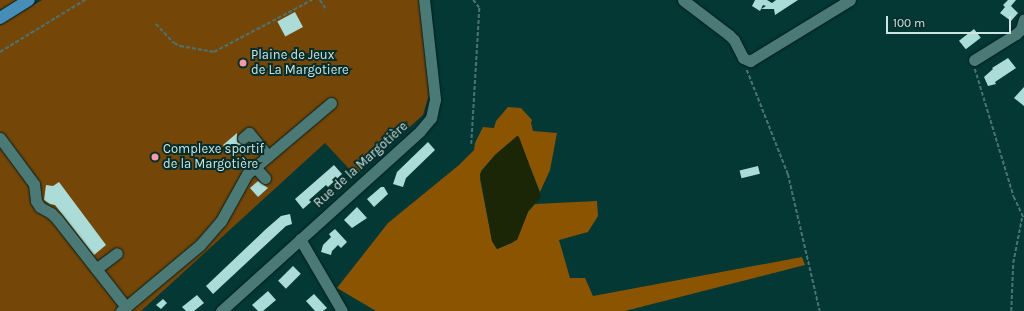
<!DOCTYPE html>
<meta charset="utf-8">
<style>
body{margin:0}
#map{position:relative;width:1024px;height:311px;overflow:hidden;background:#043835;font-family:Karla,sans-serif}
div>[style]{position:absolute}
.green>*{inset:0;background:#744708}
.forest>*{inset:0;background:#8a5401}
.water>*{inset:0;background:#1a2606}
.building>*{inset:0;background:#abdcd7;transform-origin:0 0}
.path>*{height:1.5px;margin-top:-0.75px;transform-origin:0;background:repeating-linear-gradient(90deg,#4a7471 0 4px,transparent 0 6px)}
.roads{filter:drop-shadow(0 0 1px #041d1b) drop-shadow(0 0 1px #041d1b)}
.minor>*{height:11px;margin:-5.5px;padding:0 5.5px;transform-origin:5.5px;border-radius:5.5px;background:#4b7975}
.major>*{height:12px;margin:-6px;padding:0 6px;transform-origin:6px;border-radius:6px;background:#468db8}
.dots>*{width:11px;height:11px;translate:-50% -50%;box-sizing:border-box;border:2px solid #072d2a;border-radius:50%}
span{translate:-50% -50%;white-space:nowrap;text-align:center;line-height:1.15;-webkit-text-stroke:4px #072d2a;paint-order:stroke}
.poi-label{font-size:13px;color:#cde5e2}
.left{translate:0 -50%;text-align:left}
.street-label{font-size:13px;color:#cde5e2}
.scale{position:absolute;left:886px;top:16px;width:125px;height:18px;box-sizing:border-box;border:2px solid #cde5e2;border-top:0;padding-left:5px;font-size:12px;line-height:14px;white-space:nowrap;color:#cde5e2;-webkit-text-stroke:3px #072d2a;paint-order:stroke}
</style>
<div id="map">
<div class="green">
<div style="clip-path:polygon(0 0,19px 0,0 10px)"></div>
<div style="clip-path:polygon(42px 0,419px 0,429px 95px,423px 115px,358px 173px,356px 171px,353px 173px,325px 143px,141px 311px,0 311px,0 25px)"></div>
</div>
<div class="forest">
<div style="clip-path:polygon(508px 107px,521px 108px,532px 120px,531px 123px,533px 131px,557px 133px,550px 170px,540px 192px,518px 136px,495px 155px,481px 171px,480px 179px,492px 241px,497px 249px,512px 243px,518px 237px,528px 212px,535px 204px,597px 201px,598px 216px,588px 232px,559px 240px,570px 278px,585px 278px,593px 296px,802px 257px,805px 265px,625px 311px,376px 311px,337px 288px,388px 223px,459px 165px,474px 150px,475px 143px,483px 127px,494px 128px,496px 121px)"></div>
</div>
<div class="water">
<div style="clip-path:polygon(517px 136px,519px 137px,541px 197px,529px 209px,517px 240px,497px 249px,492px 241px,480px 174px,495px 155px)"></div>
</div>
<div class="building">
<div style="clip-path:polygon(755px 0,767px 0,772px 3px,776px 0,798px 0,775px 15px,774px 9px,761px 9px,766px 6px,763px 5px,760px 11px,752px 6px)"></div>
<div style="clip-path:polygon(1008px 0,1016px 0,1011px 6px,1018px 13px,1011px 21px,1000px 13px,1005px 7px,1003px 5px)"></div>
<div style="left:295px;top:12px;width:17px;height:20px;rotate:62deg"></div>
<div style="left:974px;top:29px;width:11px;height:19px;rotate:52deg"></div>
<div style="clip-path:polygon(1008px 58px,1016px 68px,995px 82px,996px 84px,988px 86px,984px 77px,993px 69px,992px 68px)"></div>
<div style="clip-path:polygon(1024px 87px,1024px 106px,1014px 98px)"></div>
<div style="clip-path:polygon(237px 133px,237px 142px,246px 146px,233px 157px,223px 145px)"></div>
<div style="clip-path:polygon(428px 142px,435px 150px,406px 178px,403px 187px,393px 184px,397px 172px)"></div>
<div style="clip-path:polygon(334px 165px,342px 174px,328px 187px,326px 185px,309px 200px,311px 202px,303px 209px,295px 199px)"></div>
<div style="left:758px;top:166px;width:8px;height:19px;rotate:76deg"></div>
<div style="clip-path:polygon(258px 181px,268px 188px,258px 197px,250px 188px)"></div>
<div style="clip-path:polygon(59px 182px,106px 245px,94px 255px,55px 205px,50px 204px,44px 200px,46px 185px,53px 186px)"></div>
<div style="clip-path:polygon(381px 187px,384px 187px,388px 194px,374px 207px,367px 199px)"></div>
<div style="clip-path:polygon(357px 207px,367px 218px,352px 228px,344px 220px)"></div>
<div style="clip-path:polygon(290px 214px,292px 224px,286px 226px,213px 294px,206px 286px,266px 229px,281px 216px)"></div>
<div style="clip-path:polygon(335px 229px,347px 242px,341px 248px,338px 245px,332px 251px,331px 255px,321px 252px,323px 245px,331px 237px,329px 234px)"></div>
<div style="left:293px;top:266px;width:11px;height:21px;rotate:45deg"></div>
<div style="clip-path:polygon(268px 291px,276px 300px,263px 311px,258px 311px,252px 305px)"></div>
<div style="clip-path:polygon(314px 294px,327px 308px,323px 311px,315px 311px,306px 301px)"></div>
<div style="clip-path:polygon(197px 295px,204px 303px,194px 311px,186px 311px,182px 307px)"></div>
<div style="clip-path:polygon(163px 299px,167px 303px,161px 309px,156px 305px)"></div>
</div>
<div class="path">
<div style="left:320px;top:0;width:11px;rotate:56deg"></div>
<div style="left:156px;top:24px;width:26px;rotate:47deg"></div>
<div style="left:174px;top:43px;width:7px;rotate:27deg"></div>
<div style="left:180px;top:46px;width:35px;rotate:10deg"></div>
<div style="left:214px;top:52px;width:111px;rotate:-28deg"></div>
<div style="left:0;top:52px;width:100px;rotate:-31.5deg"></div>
<div style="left:975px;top:69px;width:134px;rotate:73.1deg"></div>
<div style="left:1014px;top:197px;width:23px;rotate:65deg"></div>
<div style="left:747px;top:70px;width:112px;rotate:68.5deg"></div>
<div style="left:788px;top:174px;width:141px;rotate:76.9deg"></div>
<div style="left:471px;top:144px;width:136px;rotate:-86.6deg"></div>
<div style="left:479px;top:8px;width:10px;rotate:-127deg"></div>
<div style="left:1011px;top:311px;width:48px;rotate:-87.6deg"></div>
<div style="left:1013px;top:263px;width:47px;rotate:-78.9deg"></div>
</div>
<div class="roads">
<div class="minor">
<div style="left:683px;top:0;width:58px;rotate:37.3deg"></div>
<div style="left:729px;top:35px;width:7px;rotate:45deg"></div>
<div style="left:734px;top:40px;width:20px;rotate:63deg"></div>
<div style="left:743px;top:58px;width:8px;rotate:23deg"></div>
<div style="left:750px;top:61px;width:117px;rotate:-31.4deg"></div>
<div style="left:974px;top:60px;width:49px;rotate:-31.8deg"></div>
<div style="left:1016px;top:34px;width:7px;rotate:-45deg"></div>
<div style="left:1021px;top:29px;width:10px;rotate:-73deg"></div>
<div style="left:0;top:138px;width:52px;rotate:53.6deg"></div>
<div style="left:31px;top:180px;width:5px;rotate:53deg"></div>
<div style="left:34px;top:184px;width:17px;rotate:83deg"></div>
<div style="left:36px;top:201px;width:7px;rotate:56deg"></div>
<div style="left:40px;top:207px;width:13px;rotate:29deg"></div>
<div style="left:51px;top:213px;width:8px;rotate:45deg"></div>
<div style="left:57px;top:219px;width:112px;rotate:51.9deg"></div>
<div style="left:243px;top:138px;width:8px;rotate:-40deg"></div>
<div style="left:249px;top:133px;width:30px;rotate:50deg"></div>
<div style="left:255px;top:167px;width:15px;rotate:48deg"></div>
<div style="left:300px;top:239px;width:83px;rotate:59.7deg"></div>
<div style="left:96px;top:269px;width:26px;rotate:-37deg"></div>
<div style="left:121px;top:311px;width:103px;rotate:-39.9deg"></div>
<div style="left:200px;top:245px;width:32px;rotate:-49deg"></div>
<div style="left:221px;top:221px;width:54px;rotate:-61deg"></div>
<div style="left:247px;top:174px;width:110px;rotate:-40.2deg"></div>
<div style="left:221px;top:311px;width:268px;rotate:-42.1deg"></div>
<div style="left:420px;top:131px;width:17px;rotate:-50deg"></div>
<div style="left:431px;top:118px;width:19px;rotate:-78deg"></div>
<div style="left:435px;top:99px;width:100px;rotate:-96.3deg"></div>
</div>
<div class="major">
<div style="left:0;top:18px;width:34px;rotate:-32deg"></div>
</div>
</div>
<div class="dots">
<div style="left:243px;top:63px;background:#f39aab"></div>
<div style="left:155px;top:157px;background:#f39aab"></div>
</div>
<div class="poi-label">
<span class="left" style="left:251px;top:63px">Plaine de Jeux<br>de La Margotiere</span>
<span class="left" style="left:163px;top:157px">Complexe sportif<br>de la Margotière</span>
</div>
<div class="street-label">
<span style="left:361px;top:165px;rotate:-42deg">Rue de la Margotière</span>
</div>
<div class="scale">100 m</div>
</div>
